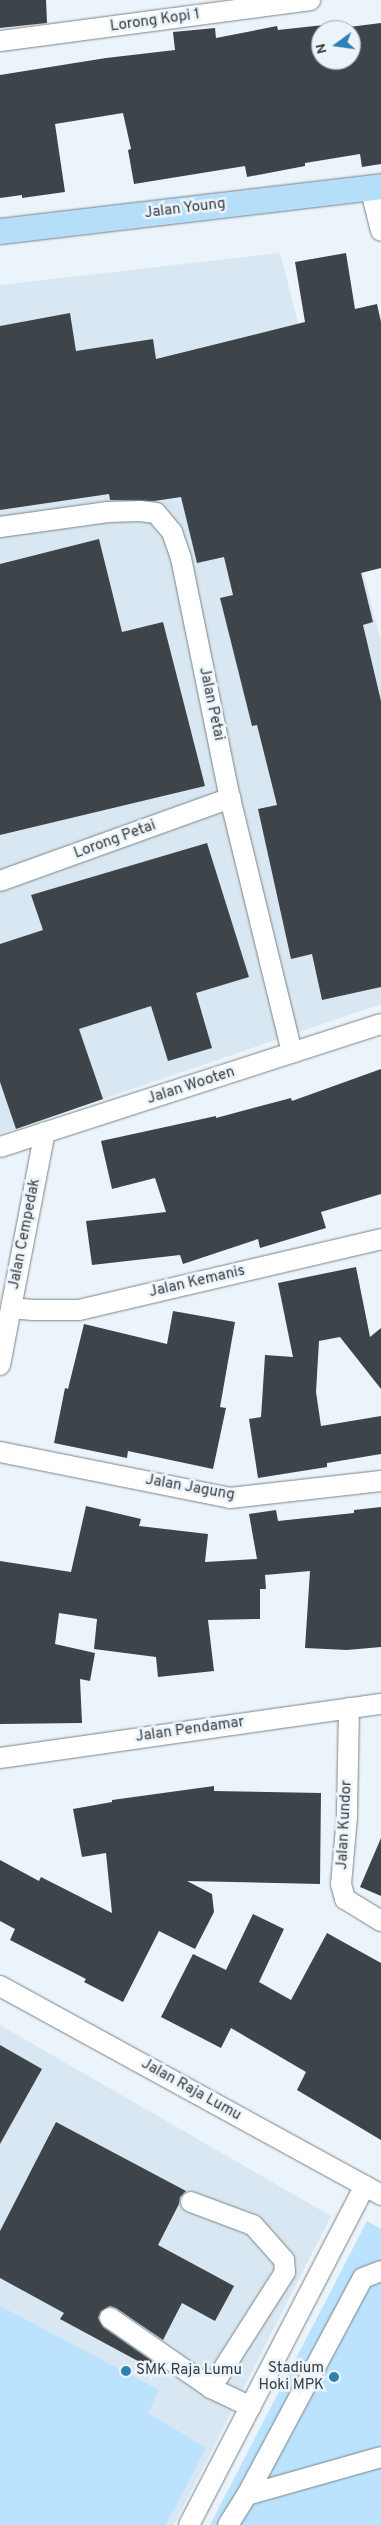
<!DOCTYPE html>
<style>
body{margin:0}
#map{position:relative;width:381px;height:2525px;overflow:hidden;background:#ebf4fa;font-family:Overpass,sans-serif}
div>[style]{position:absolute}
.built>*{inset:0;background:#d8e7f1}
.green>*{inset:0;background:#bbe3fd}
.building>*{inset:0;background:#3e454a}
.roads{filter:drop-shadow(0 0 1px #7b8388) drop-shadow(0 0 1px #7b8388)}
.minor>*{height:20px;margin:-10px;padding:0 10px;transform-origin:10px;border-radius:10px;background:#fff}
.major>*{height:25px;margin:-12.5px;padding:0 12.5px;transform-origin:12.5px;border-radius:12.5px;background:#b5def8}
.dots>*{width:14px;height:14px;translate:-50% -50%;box-sizing:border-box;border:2px solid #ebf4fa;border-radius:50%}
span{translate:-50% -50%;white-space:nowrap;text-align:center;line-height:1.15;-webkit-text-stroke:5px #ebf4fa;paint-order:stroke}
.street-label{font-size:15px;color:#383b3e}
.poi-label{font-size:15px;color:#383b3e}
.right{translate:-100% -50%;text-align:right}
.left{translate:0 -50%;text-align:left}
.north{position:absolute;left:311px;top:20px;width:50px;height:50px;box-sizing:border-box;background:#ebf4fa;border:1px solid #a3aaaf;border-radius:50%;rotate:256deg;font-size:14px;font-weight:700;line-height:20px;text-align:center;color:#383b3e}
.north::after{content:'';display:block;margin:auto;width:18px;height:22px;background:#2c82b2;clip-path:polygon(50% 0,100% 100%,50% 72%,0 100%)}
</style>
<div id="map">
<div class="built">
<div style="clip-path:polygon(280px 253px,381px 641px,381px 1004px,0 1134px,0 285px)"></div>
<div style="clip-path:polygon(0 2025px,331px 2216px,174px 2525px,0 2525px)"></div>
</div>
<div class="green">
<div style="clip-path:polygon(367px 2221px,381px 2229px,381px 2525px,210px 2525px)"></div>
<div style="clip-path:polygon(0 2306px,159px 2390px,148px 2413px,206px 2448px,166px 2525px,0 2525px)"></div>
</div>
<div class="building">
<div style="clip-path:polygon(0 0,46px 0,47px 23px,0 28px)"></div>
<div style="clip-path:polygon(evenodd,381px 23px,381px 164px,362px 167px,360px 154px,305px 163px,305px 166px,247px 177px,245px 166px,134px 184px,128px 150px,131px 149px,123px 113px,55px 124px,65px 192px,22px 198px,22px 195px,0 198px,0 75px,106px 58px,175px 50px,173px 32px,215px 28px,216px 38px,277px 26px,278px 30px,333px 24px,333px 29px,381px 23px,321px 30px,351px 30px,351px 60px,321px 60px,321px 30px)"></div>
<div style="clip-path:polygon(346px 253px,355px 309px,377px 304px,381px 322px,381px 568px,361px 573px,373px 622px,363px 625px,381px 701px,381px 987px,322px 1000px,312px 954px,291px 959px,258px 809px,277px 805px,257px 725px,252px 726px,220px 598px,233px 595px,224px 557px,197px 563px,181px 497px,154px 501px,110px 500px,109px 494px,0 510px,0 326px,70px 313px,76px 351px,153px 339px,156px 359px,305px 322px,295px 262px)"></div>
<div style="clip-path:polygon(99px 539px,122px 632px,163px 622px,205px 786px,0 835px,0 564px)"></div>
<div style="clip-path:polygon(207px 843px,249px 977px,196px 993px,212px 1048px,168px 1061px,151px 1006px,79px 1029px,103px 1099px,16px 1129px,0 1082px,0 944px,43px 930px,31px 895px)"></div>
<div style="clip-path:polygon(381px 1069px,381px 1194px,321px 1212px,326px 1228px,260px 1248px,258px 1239px,183px 1264px,180px 1255px,92px 1265px,86px 1221px,166px 1212px,155px 1178px,112px 1189px,101px 1141px,216px 1116px,216px 1118px,291px 1098px,292px 1101px)"></div>
<div style="clip-path:polygon(356px 1267px,370px 1337px,381px 1328px,381px 1389px,340px 1337px,319px 1341px,316px 1392px,321px 1426px,381px 1416px,381px 1454px,327px 1463px,327px 1467px,258px 1478px,249px 1419px,261px 1417px,265px 1355px,293px 1357px,278px 1283px)"></div>
<div style="clip-path:polygon(173px 1311px,235px 1322px,220px 1407px,226px 1408px,213px 1469px,128px 1451px,127px 1458px,54px 1443px,65px 1388px,68px 1389px,84px 1324px,167px 1344px)"></div>
<div style="clip-path:polygon(86px 1506px,141px 1519px,139px 1526px,208px 1534px,205px 1562px,257px 1559px,249px 1514px,276px 1510px,278px 1521px,354px 1513px,354px 1510px,381px 1507px,381px 1647px,347px 1650px,305px 1648px,310px 1571px,265px 1575px,266px 1589px,260px 1589px,260px 1619px,208px 1620px,214px 1671px,158px 1677px,156px 1657px,94px 1649px,97px 1619px,59px 1613px,55px 1644px,95px 1653px,90px 1681px,80px 1679px,82px 1723px,0 1724px,0 1561px,71px 1572px)"></div>
<div style="clip-path:polygon(214px 1786px,214px 1791px,321px 1793px,320px 1884px,187px 1881px,212px 1894px,214px 1912px,195px 1949px,159px 1931px,123px 2002px,84px 1982px,86px 1979px,10px 1940px,15px 1929px,0 1921px,0 1860px,39px 1881px,41px 1877px,112px 1913px,106px 1853px,82px 1857px,73px 1809px,112px 1802px,112px 1800px)"></div>
<div style="clip-path:polygon(381px 1838px,381px 1896px,360px 1887px)"></div>
<div style="clip-path:polygon(253px 1914px,284px 1929px,259px 1982px,291px 2000px,327px 1933px,381px 1963px,381px 2140px,297px 2090px,306px 2072px,231px 2028px,221px 2048px,161px 2017px,193px 1954px,226px 1970px)"></div>
<div style="clip-path:polygon(0 2045px,42px 2069px,0 2144px)"></div>
<div style="clip-path:polygon(56px 2122px,186px 2191px,180px 2197px,179px 2204px,158px 2245px,234px 2286px,215px 2321px,182px 2303px,163px 2340px,116px 2308px,110px 2306px,101px 2311px,98px 2318px,103px 2327px,152px 2361px,149px 2367px,60px 2319px,64px 2313px,0 2278px,0 2231px)"></div>
</div>
<div class="roads">
<div class="minor">
<div style="left:0;top:41px;width:313px;rotate:-7.5deg"></div>
<div style="left:370px;top:187px;width:45px;rotate:76deg"></div>
<div style="left:0;top:527px;width:109px;rotate:-7.9deg"></div>
<div style="left:108px;top:512px;width:32px;rotate:-2deg"></div>
<div style="left:140px;top:511px;width:16px;rotate:7deg"></div>
<div style="left:156px;top:513px;width:25px;rotate:50deg"></div>
<div style="left:172px;top:532px;width:28px;rotate:71deg"></div>
<div style="left:181px;top:558px;width:245px;rotate:78.5deg"></div>
<div style="left:230px;top:798px;width:262px;rotate:76.3deg"></div>
<div style="left:0;top:881px;width:245px;rotate:-19.8deg"></div>
<div style="left:0;top:1147px;width:400px;rotate:-17.9deg"></div>
<div style="left:11px;top:1308px;width:22px;rotate:5deg"></div>
<div style="left:33px;top:1310px;width:46px"></div>
<div style="left:79px;top:1310px;width:310px;rotate:-13.2deg"></div>
<div style="left:0;top:1365px;width:237px;rotate:-79.1deg"></div>
<div style="left:0;top:1452px;width:235px;rotate:11.3deg"></div>
<div style="left:230px;top:1498px;width:152px;rotate:-6.4deg"></div>
<div style="left:349px;top:1708px;width:109px;rotate:91.1deg"></div>
<div style="left:347px;top:1817px;width:67px;rotate:95.1deg"></div>
<div style="left:341px;top:1884px;width:16px;rotate:75deg"></div>
<div style="left:345px;top:1899px;width:42px;rotate:31.4deg"></div>
<div style="left:0;top:1758px;width:385px;rotate:-8.1deg"></div>
<div style="left:0;top:1986px;width:435px;rotate:28.7deg"></div>
<div style="left:191px;top:2202px;width:66px;rotate:20.4deg"></div>
<div style="left:253px;top:2225px;width:47px;rotate:48.5deg"></div>
<div style="left:284px;top:2260px;width:12px;rotate:85deg"></div>
<div style="left:285px;top:2272px;width:138px;rotate:122.5deg"></div>
<div style="left:110px;top:2318px;width:123px;rotate:34.7deg"></div>
<div style="left:211px;top:2388px;width:44px;rotate:25.4deg"></div>
<div style="left:247px;top:2495px;width:139px;rotate:-15.8deg"></div>
<div style="left:189px;top:2525px;width:382px;rotate:-62.6deg"></div>
<div style="left:228px;top:2525px;width:36px;rotate:-58deg"></div>
<div style="left:247px;top:2495px;width:246px;rotate:-61.9deg"></div>
<div style="left:363px;top:2278px;width:19px;rotate:-21deg"></div>
</div>
<div class="major">
<div style="left:0;top:231px;width:384px;rotate:-6.7deg"></div>
</div>
</div>
<div class="dots">
<div style="left:126px;top:2371px;background:#2c82b2"></div>
<div style="left:334px;top:2377px;background:#2c82b2"></div>
</div>
<div class="street-label">
<span style="left:155px;top:21px;rotate:-8deg">Lorong Kopi 1</span>
<span style="left:185px;top:209px;rotate:-7deg">Jalan Young</span>
<span style="left:211px;top:704px;rotate:78deg">Jalan Petai</span>
<span style="left:115px;top:840px;rotate:-20deg">Lorong Petai</span>
<span style="left:191px;top:1086px;rotate:-18deg">Jalan Wooten</span>
<span style="left:25px;top:1234px;rotate:-79deg">Jalan Cempedak</span>
<span style="left:197px;top:1282px;rotate:-13deg">Jalan Kemanis</span>
<span style="left:190px;top:1488px;rotate:10deg">Jalan Jagung</span>
<span style="left:190px;top:1730px;rotate:-8deg">Jalan Pendamar</span>
<span style="left:345px;top:1825px;rotate:-87deg">Jalan Kundor</span>
<span style="left:191px;top:2090px;rotate:29deg">Jalan Raja Lumu</span>
</div>
<div class="poi-label">
<span class="right" style="left:324px;top:2377px">Stadium<br>Hoki MPK</span>
<span class="left" style="left:136px;top:2371px">SMK Raja Lumu</span>
</div>
<div class="north">N</div>
</div>
